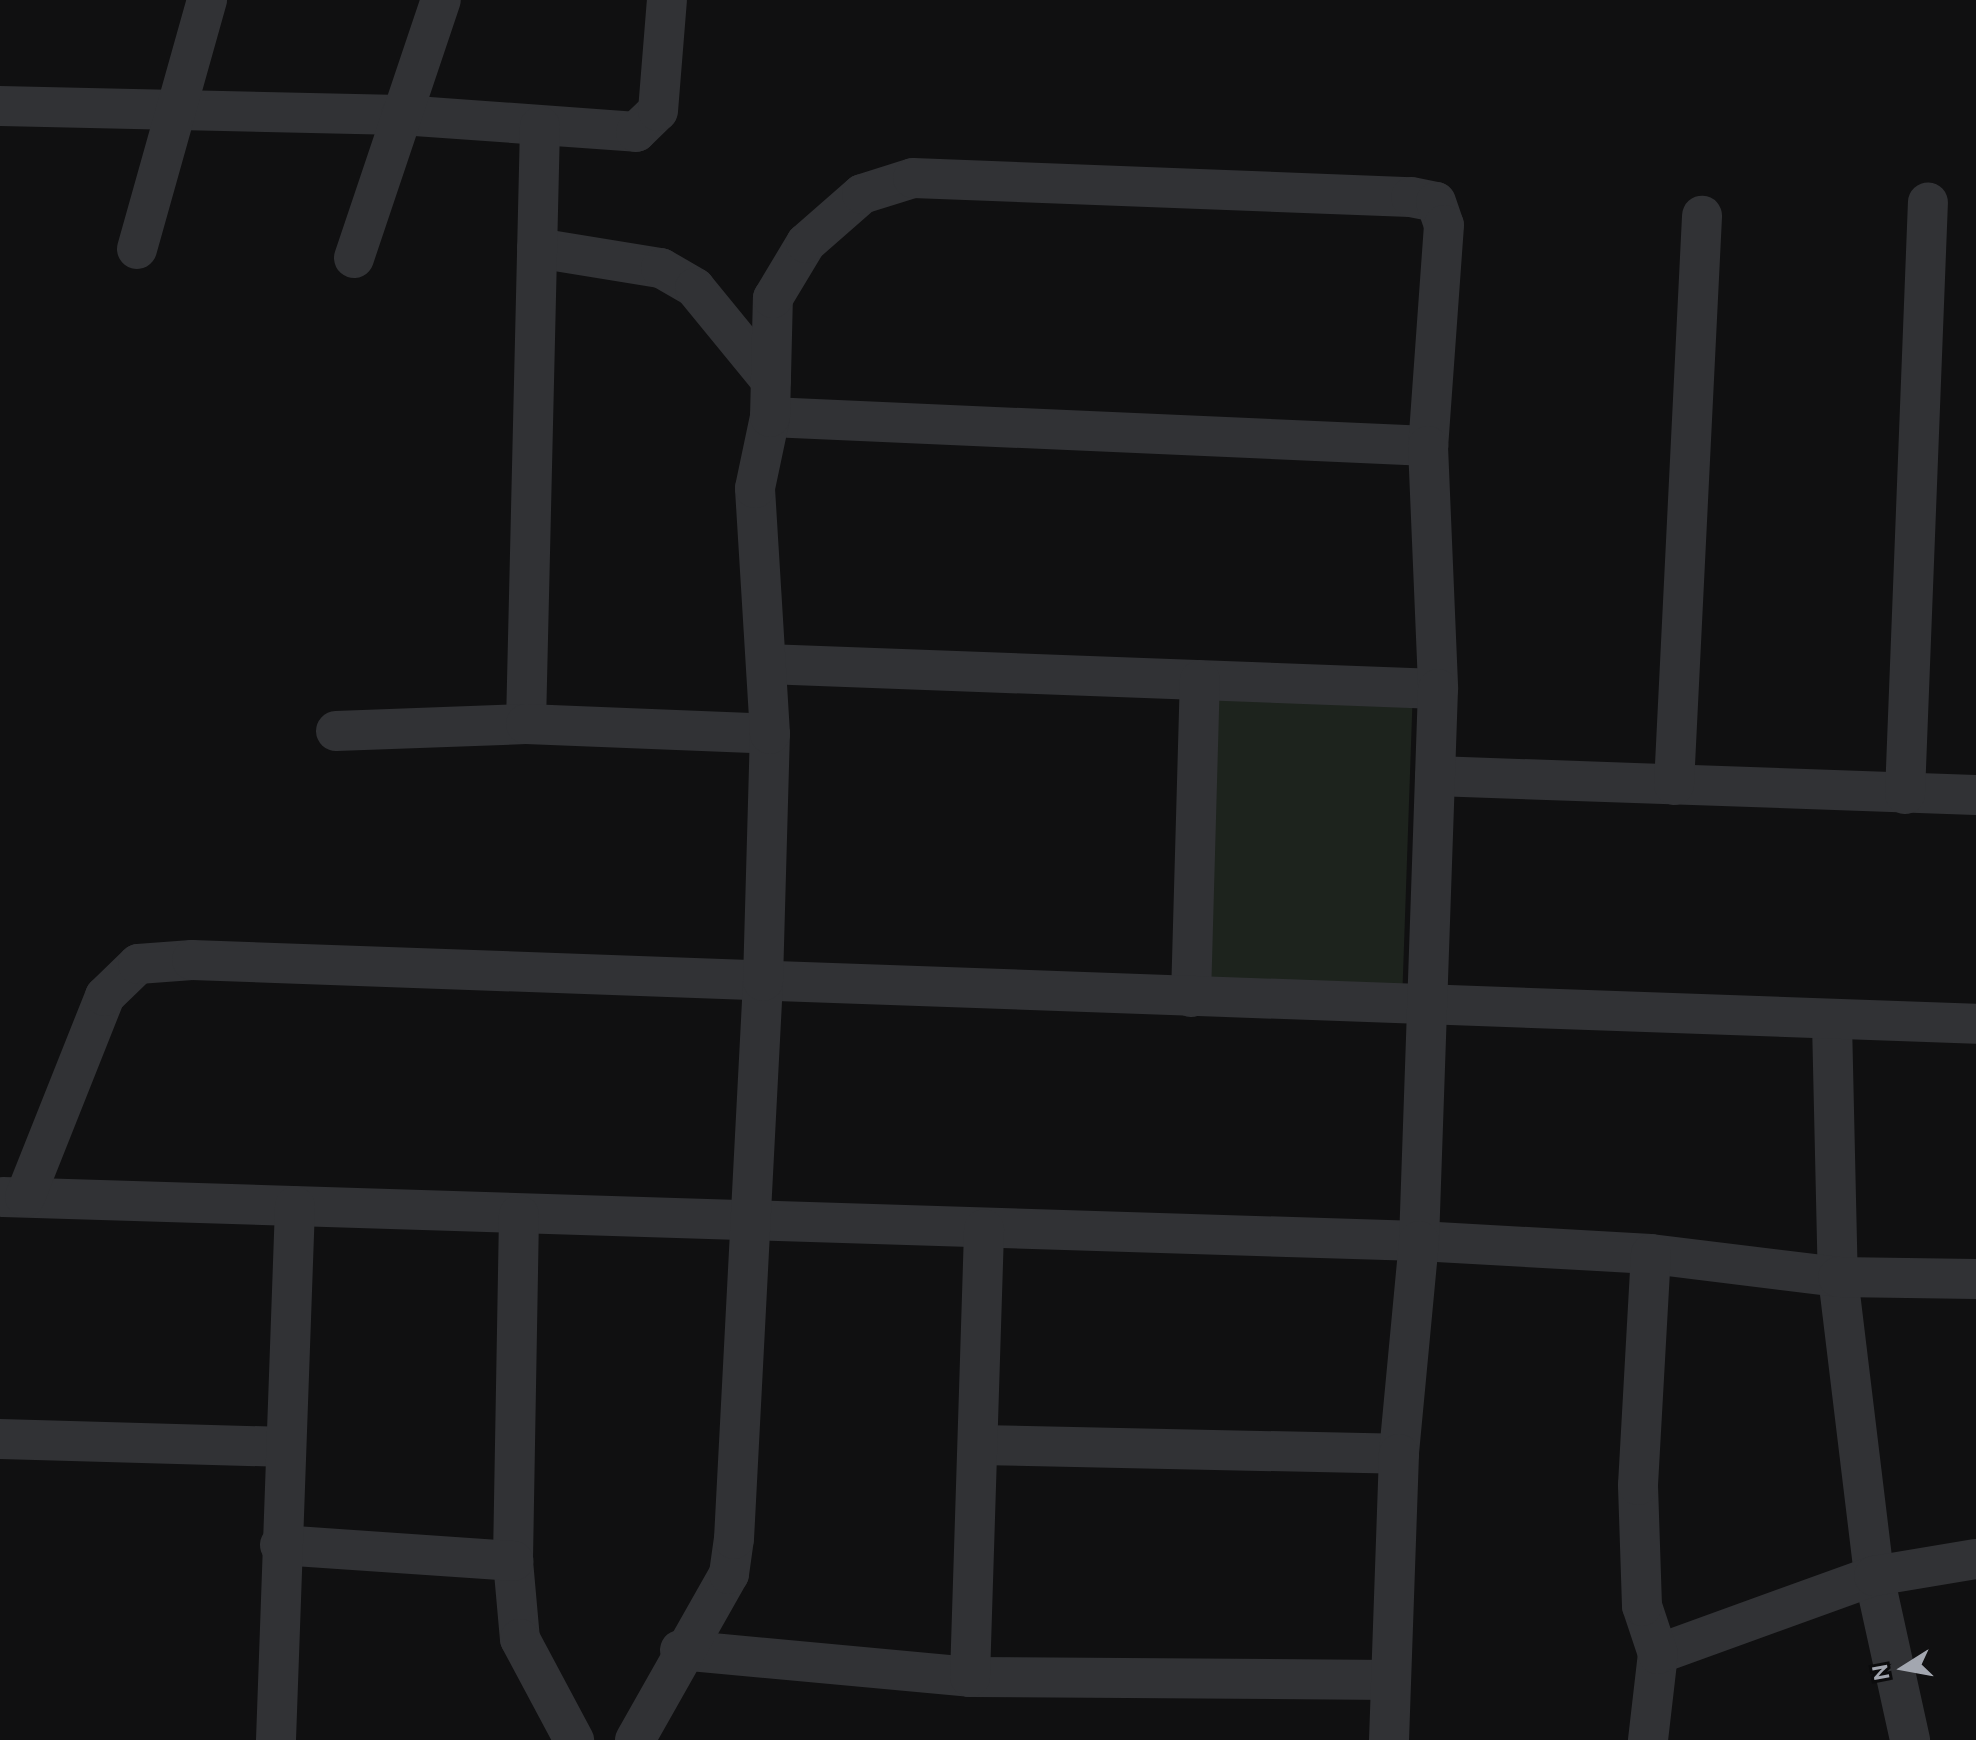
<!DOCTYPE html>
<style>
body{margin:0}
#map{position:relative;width:1976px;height:1740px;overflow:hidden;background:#101011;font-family:Ubuntu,sans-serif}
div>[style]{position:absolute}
.green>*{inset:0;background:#1d231d;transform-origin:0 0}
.street>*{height:40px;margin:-20px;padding:0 20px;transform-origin:20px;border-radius:20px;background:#313235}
span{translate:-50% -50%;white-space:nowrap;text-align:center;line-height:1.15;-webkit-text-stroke:6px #0b0b0c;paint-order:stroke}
.north{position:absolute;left:1864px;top:1628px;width:80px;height:80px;-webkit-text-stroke:6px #0b0b0c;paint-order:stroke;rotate:259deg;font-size:22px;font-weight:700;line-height:32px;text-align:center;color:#a3a7b0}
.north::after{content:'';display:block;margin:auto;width:28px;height:36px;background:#a3a7b0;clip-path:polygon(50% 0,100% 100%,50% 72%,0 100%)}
</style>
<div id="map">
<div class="green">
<div style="left:1217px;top:684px;width:196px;height:303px;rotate:2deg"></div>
</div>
<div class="street">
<div style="left:0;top:106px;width:401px;rotate:1.3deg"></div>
<div style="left:401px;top:115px;width:236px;rotate:4.1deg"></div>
<div style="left:636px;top:132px;width:30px;rotate:-44deg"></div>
<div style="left:658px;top:111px;width:111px;rotate:-85.4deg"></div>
<div style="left:537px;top:248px;width:126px;rotate:9.2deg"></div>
<div style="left:661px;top:268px;width:39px;rotate:30deg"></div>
<div style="left:695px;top:288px;width:120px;rotate:50.7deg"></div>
<div style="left:137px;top:249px;width:259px;rotate:-74.3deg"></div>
<div style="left:354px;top:258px;width:272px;rotate:-71.4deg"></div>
<div style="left:770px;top:417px;width:659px;rotate:2.52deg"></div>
<div style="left:766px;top:664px;width:672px;rotate:2.13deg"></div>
<div style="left:526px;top:724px;width:598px;rotate:-88.66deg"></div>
<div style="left:336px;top:731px;width:190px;rotate:-2.1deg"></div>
<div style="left:526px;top:724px;width:244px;rotate:2.3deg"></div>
<div style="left:1435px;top:776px;width:541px;rotate:2.01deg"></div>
<div style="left:1674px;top:785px;width:570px;rotate:-87.18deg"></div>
<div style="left:1905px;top:794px;width:592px;rotate:-87.78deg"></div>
<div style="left:1191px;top:997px;width:317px;rotate:-88.4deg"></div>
<div style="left:1832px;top:1022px;width:255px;rotate:88.7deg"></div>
<div style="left:1838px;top:1277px;width:301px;rotate:83.1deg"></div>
<div style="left:1874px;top:1576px;width:168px;rotate:77.6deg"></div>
<div style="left:3px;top:1197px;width:1417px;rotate:1.78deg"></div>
<div style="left:1419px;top:1241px;width:232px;rotate:3.2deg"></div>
<div style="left:1651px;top:1254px;width:188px;rotate:7deg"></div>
<div style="left:1838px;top:1277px;width:138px;rotate:0.8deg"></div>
<div style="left:25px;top:1197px;width:216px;rotate:-68.3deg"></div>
<div style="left:105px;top:996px;width:46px;rotate:-44.1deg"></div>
<div style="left:138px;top:964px;width:54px;rotate:-4.2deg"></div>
<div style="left:192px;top:960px;width:1785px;rotate:2.05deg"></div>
<div style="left:519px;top:1215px;width:346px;rotate:91deg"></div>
<div style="left:513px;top:1561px;width:78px;rotate:84.9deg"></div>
<div style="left:520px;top:1639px;width:115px;rotate:61.9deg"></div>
<div style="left:0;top:1439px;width:286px;rotate:1.6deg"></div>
<div style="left:979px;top:1445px;width:420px;rotate:1.2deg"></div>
<div style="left:280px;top:1545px;width:234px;rotate:3.9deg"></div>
<div style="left:680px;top:1650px;width:291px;rotate:5.3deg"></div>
<div style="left:970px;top:1677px;width:421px;rotate:0.4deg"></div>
<div style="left:1658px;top:1654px;width:230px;rotate:-19.9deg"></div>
<div style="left:1874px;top:1576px;width:103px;rotate:-9.5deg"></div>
<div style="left:970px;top:1677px;width:448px;rotate:-88.2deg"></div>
<div style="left:276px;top:1740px;width:534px;rotate:-87.96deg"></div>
<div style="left:635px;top:1740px;width:191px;rotate:-60.5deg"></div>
<div style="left:729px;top:1574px;width:35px;rotate:-82deg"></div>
<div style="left:734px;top:1539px;width:559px;rotate:-87.02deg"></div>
<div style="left:763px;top:981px;width:247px;rotate:-88.4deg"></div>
<div style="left:770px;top:734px;width:246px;rotate:-93.5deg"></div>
<div style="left:755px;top:488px;width:73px;rotate:-78.1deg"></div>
<div style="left:770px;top:417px;width:119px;rotate:-88.6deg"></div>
<div style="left:773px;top:298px;width:64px;rotate:-59deg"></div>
<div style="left:806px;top:243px;width:74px;rotate:-41.2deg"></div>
<div style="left:862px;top:194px;width:53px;rotate:-17.4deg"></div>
<div style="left:913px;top:178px;width:498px;rotate:2.2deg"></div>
<div style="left:1411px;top:197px;width:25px;rotate:11deg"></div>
<div style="left:1436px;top:202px;width:24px;rotate:71deg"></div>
<div style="left:1444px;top:225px;width:222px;rotate:94.1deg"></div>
<div style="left:1428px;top:446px;width:243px;rotate:87.6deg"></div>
<div style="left:1438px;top:689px;width:552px;rotate:91.97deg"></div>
<div style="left:1419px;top:1241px;width:214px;rotate:95.4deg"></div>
<div style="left:1399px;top:1454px;width:286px;rotate:92deg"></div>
<div style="left:1648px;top:1740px;width:87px;rotate:-83.4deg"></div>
<div style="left:1658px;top:1654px;width:51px;rotate:-108.4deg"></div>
<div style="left:1642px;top:1606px;width:121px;rotate:-91.9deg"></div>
<div style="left:1638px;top:1485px;width:231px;rotate:-86.8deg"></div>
</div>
<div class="north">N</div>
</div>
